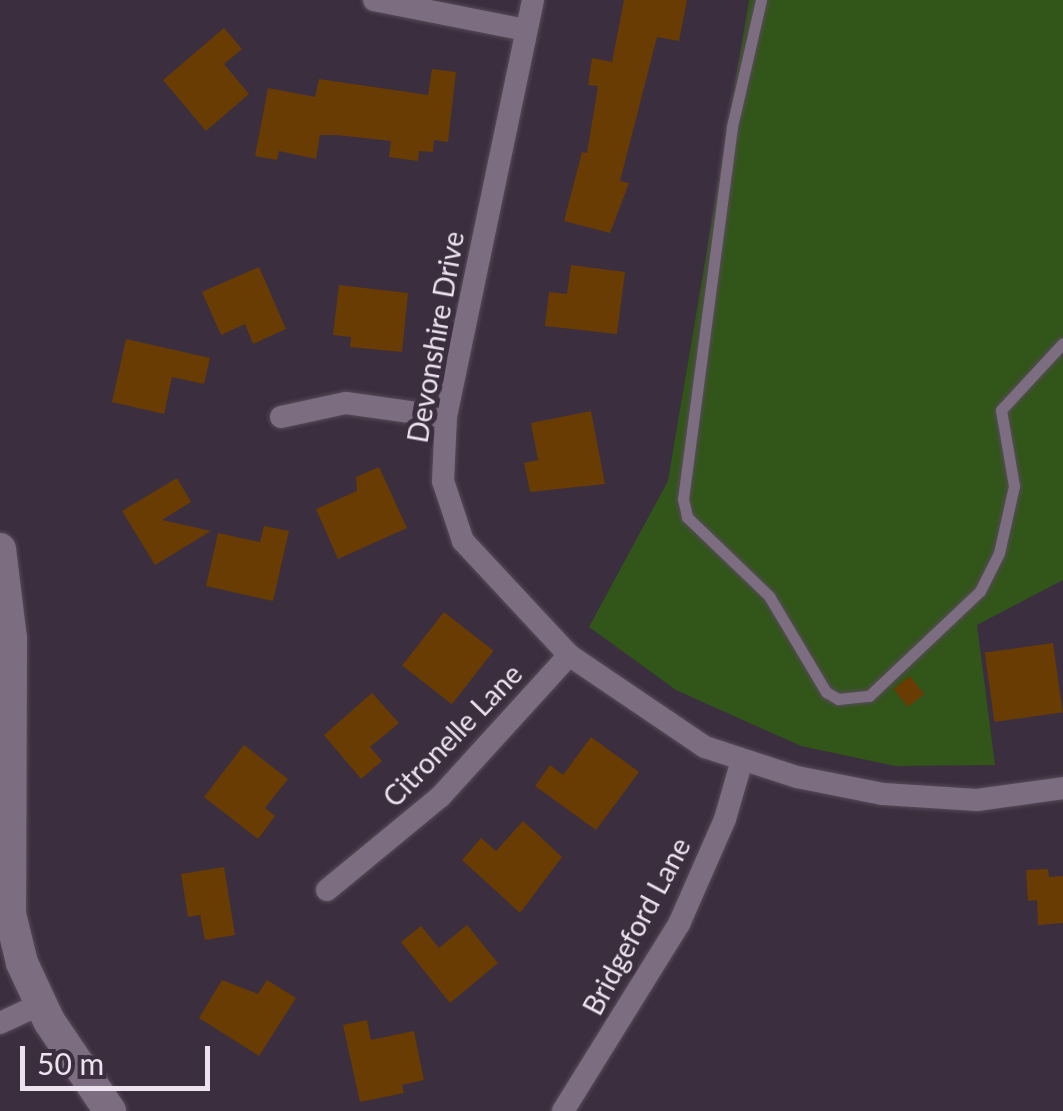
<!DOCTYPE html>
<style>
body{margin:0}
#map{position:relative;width:1063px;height:1111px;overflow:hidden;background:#3b2e3e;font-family:Lato,sans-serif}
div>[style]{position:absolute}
.green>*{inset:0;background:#325519}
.building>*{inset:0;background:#693c04;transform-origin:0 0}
.roads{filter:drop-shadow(0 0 2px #574b59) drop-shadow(0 0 2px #574b59)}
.lane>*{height:11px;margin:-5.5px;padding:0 5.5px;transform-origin:5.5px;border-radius:5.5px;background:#7d6d80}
.street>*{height:22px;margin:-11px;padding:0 11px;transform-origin:11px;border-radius:11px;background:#7d6d80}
.secondary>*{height:32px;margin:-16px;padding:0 16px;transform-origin:16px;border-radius:16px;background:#7d6d80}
span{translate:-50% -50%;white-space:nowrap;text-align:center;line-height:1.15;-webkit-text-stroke:10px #3b2e3e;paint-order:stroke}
.street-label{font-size:28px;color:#ece3ee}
.scale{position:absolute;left:20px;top:1046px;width:190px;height:45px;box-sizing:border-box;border:5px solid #ece3ee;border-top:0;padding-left:12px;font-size:30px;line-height:35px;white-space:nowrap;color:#ece3ee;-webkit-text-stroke:8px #3b2e3e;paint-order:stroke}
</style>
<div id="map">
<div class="green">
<div style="clip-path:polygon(749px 0,1063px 0,1063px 580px,977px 625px,995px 765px,895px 766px,801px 746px,676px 690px,589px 627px,668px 481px)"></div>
</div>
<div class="building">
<div style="clip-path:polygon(624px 0,687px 0,679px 41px,657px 37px,620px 181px,629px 183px,610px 233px,564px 221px,582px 152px,587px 153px,598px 86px,588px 85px,592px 58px,612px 62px)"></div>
<div style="clip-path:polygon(224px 28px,242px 49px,224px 64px,249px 94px,206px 131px,163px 80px)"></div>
<div style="clip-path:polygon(432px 69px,456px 72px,448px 142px,434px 140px,433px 152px,419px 151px,418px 161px,389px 157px,391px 141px,337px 135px,320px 135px,316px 159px,279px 151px,277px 160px,255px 156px,268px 88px,315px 97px,319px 79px,428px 95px)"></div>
<div style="clip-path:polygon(571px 265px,625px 272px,617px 334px,545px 326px,549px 292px,567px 294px)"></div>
<div style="clip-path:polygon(259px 267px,286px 329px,253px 344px,245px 324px,221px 335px,202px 292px)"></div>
<div style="clip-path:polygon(339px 285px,408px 293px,402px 352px,350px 347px,351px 337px,333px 335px)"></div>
<div style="clip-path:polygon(126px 339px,210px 358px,204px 384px,172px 377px,164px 414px,112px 402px)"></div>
<div style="clip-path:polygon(591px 411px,605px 484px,530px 492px,524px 463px,538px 460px,531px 423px)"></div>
<div style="clip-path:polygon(379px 467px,407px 528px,338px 559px,316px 509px,357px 491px,356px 477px)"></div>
<div style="clip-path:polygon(177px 478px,191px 502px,162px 520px,211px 531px,155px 565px,122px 511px)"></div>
<div style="clip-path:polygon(264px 526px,289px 531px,273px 601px,206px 586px,218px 533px,260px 542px)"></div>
<div style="left:444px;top:612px;width:63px;height:68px;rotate:38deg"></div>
<div style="left:1053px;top:643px;width:70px;height:69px;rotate:82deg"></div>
<div style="left:910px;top:676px;width:23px;height:21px;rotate:52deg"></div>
<div style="clip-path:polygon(372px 693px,399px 723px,370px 747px,382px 761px,361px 779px,324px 735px)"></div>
<div style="clip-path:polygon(591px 737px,639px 772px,596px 830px,535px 786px,550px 765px,563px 775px)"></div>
<div style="clip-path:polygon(244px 745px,288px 779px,265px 808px,275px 816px,258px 839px,204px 797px)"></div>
<div style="clip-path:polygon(523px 821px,562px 857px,520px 913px,462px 860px,481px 838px,496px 851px)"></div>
<div style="clip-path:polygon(224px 867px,235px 935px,205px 940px,200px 915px,188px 917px,181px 874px)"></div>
<div style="clip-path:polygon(1048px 869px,1049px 877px,1063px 876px,1063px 923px,1038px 925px,1037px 900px,1028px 901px,1026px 870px)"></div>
<div style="clip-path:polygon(467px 925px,498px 963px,450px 1003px,401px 942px,421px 926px,439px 948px)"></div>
<div style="clip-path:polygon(222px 980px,258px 994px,267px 980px,296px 998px,259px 1056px,199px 1018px)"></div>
<div style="clip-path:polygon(367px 1020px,371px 1040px,414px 1031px,424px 1080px,402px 1085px,404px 1093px,360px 1102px,343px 1025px)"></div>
</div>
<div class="roads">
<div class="lane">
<div style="left:761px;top:0;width:130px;rotate:102.9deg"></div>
<div style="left:732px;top:127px;width:375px;rotate:97.5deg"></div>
<div style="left:683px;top:499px;width:18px;rotate:77deg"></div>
<div style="left:687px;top:517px;width:114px;rotate:43.9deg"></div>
<div style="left:769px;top:596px;width:112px;rotate:59.3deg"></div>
<div style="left:826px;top:692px;width:14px;rotate:30deg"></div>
<div style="left:838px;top:699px;width:31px;rotate:-6deg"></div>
<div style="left:869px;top:696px;width:153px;rotate:-43.4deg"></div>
<div style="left:980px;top:591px;width:42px;rotate:-63.4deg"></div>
<div style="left:999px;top:553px;width:69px;rotate:-77.4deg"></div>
<div style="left:1014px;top:486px;width:77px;rotate:-99.7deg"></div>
<div style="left:1001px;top:410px;width:91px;rotate:-47.2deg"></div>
</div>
<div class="street">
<div style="left:374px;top:0;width:155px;rotate:11.2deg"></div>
<div style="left:533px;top:0;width:426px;rotate:101.8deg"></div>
<div style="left:446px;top:417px;width:64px;rotate:92.7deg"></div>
<div style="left:443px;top:481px;width:63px;rotate:71.6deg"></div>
<div style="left:463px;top:541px;width:156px;rotate:47.1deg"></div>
<div style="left:569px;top:655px;width:164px;rotate:34.1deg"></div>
<div style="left:705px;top:747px;width:97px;rotate:18.1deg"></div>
<div style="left:797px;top:777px;width:88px;rotate:11.2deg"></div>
<div style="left:883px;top:794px;width:94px;rotate:3.7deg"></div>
<div style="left:977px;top:800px;width:87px;rotate:-7.9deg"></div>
<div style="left:281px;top:417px;width:66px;rotate:-12.2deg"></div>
<div style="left:346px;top:403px;width:101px;rotate:8deg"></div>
<div style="left:327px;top:890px;width:146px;rotate:-39.5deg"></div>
<div style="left:440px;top:797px;width:192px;rotate:-47.7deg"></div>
<div style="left:0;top:1023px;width:45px;rotate:-24.9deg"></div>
<div style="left:563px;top:1111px;width:220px;rotate:-58.2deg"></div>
<div style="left:679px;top:924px;width:115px;rotate:-66.3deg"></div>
<div style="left:725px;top:819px;width:61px;rotate:-73.9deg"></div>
</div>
<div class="secondary">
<div style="left:0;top:549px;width:91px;rotate:83deg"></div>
<div style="left:11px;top:639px;width:275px;rotate:90.2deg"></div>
<div style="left:10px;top:914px;width:50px;rotate:76.2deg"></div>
<div style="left:22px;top:963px;width:64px;rotate:65deg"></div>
<div style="left:49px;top:1021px;width:109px;rotate:55.9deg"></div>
</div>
</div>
<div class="street-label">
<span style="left:435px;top:337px;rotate:-80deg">Devonshire Drive</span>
<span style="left:452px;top:735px;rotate:-46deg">Citronelle Lane</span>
<span style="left:636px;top:926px;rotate:-62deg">Bridgeford Lane</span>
</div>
<div class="scale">50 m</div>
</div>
